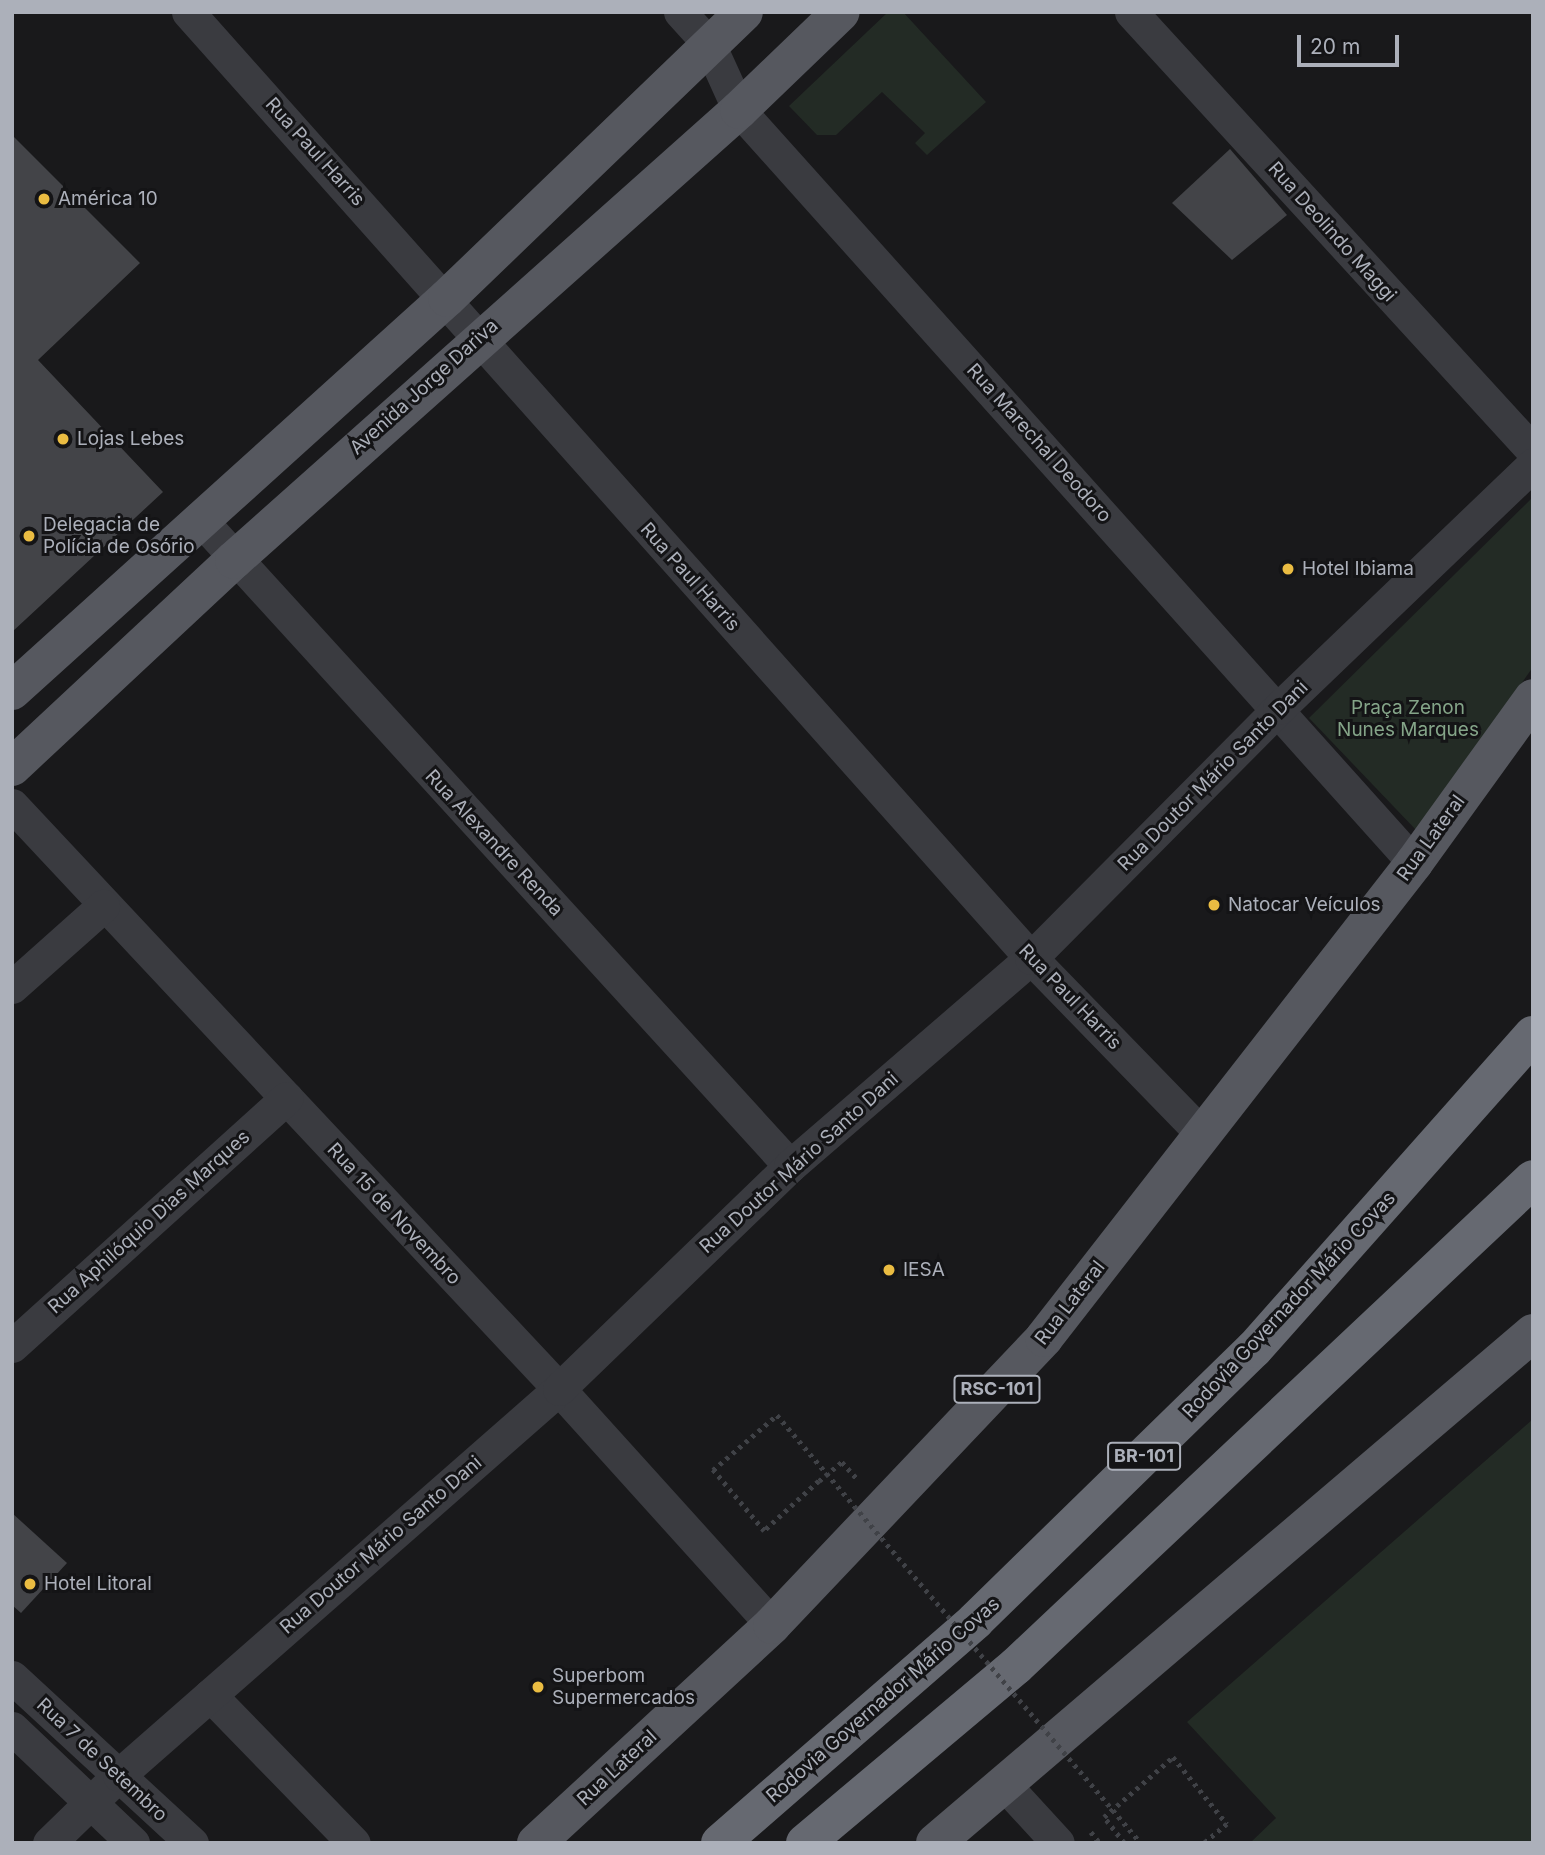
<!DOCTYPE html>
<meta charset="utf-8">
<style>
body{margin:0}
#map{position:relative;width:1545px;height:1855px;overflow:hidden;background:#19191b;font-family:Inter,sans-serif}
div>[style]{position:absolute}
.green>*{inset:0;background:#232b25}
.building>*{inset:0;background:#434448}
.path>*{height:4.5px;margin-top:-2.25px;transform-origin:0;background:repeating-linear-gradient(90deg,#404247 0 3.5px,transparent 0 8.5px)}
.minor>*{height:33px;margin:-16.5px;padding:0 16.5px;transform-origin:16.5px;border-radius:16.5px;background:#3a3b40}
.major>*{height:38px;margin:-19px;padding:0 19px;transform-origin:19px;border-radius:19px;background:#56585f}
.highway>*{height:38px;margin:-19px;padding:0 19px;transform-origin:19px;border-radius:19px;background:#666971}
.path-bridge>*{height:4.5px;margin-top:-2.25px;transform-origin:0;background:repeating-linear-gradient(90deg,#404247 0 3.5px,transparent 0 8.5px)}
.dots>*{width:19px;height:19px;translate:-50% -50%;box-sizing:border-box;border:4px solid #141416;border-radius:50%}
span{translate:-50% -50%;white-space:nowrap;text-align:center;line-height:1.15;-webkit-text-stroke:6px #141416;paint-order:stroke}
.shield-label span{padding:2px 5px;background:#141416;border:2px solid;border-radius:5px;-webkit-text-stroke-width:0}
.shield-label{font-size:18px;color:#acb0ba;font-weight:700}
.street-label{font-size:19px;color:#acb0ba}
.poi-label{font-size:19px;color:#acb0ba}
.left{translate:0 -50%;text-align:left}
.park-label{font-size:19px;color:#84a488}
.frame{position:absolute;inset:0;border:14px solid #acb0ba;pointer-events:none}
.scale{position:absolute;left:1297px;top:35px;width:102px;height:32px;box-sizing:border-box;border:4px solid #acb0ba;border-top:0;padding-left:9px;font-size:21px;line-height:24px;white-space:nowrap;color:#acb0ba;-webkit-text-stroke:5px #141416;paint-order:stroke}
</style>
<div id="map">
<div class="green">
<div style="clip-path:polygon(888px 12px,903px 12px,986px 102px,927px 155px,915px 143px,925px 133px,882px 92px,836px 135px,817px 135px,789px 106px)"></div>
<div style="clip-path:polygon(1533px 497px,1533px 667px,1417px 831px,1309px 718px)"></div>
<div style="clip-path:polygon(1533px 1419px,1533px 1843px,1250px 1843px,1276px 1818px,1187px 1722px)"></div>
</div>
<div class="building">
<div style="clip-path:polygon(12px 135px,140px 263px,38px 360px,163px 492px,12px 632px)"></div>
<div style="clip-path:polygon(1230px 149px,1287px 215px,1232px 260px,1172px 203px)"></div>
<div style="clip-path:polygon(12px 1513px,67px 1563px,21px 1613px,12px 1605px)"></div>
</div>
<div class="path">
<div style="left:819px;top:1481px;width:30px;rotate:-40deg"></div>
<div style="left:842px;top:1462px;width:25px;rotate:48deg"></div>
<div style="left:1091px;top:1832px;width:14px;rotate:51deg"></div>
<div style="left:1124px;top:1843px;width:33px;rotate:-128deg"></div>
<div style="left:1104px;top:1817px;width:91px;rotate:-41deg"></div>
<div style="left:1173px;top:1757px;width:86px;rotate:51.1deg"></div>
<div style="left:1227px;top:1824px;width:30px;rotate:140deg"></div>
</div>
<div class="minor">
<div style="left:188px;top:12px;width:1267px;rotate:48.3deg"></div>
<div style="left:1031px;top:958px;width:244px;rotate:45.8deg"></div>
<div style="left:680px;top:12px;width:43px;rotate:47.8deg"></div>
<div style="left:709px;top:44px;width:72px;rotate:65.6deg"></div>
<div style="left:739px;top:110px;width:1011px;rotate:48.13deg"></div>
<div style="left:1131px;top:12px;width:595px;rotate:47.52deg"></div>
<div style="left:199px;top:518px;width:877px;rotate:47.63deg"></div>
<div style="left:12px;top:805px;width:800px;rotate:46.87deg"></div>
<div style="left:559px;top:1389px;width:318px;rotate:47.9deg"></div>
<div style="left:12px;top:987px;width:122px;rotate:-41.7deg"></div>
<div style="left:12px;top:1346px;width:370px;rotate:-42.1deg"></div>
<div style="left:12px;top:1677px;width:245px;rotate:42.7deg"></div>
<div style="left:210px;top:1695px;width:206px;rotate:45.8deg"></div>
<div style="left:12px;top:1728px;width:167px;rotate:43.5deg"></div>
<div style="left:1003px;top:1783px;width:81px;rotate:47.5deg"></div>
<div style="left:49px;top:1843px;width:98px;rotate:-44.2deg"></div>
<div style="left:119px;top:1775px;width:585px;rotate:-41.26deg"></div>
<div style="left:559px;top:1389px;width:321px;rotate:-44deg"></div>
<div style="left:790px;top:1166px;width:318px;rotate:-40.8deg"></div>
<div style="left:1031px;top:958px;width:352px;rotate:-45.2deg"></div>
<div style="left:1279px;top:708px;width:352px;rotate:-43.8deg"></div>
</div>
<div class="major">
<div style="left:12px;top:691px;width:586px;rotate:-42.1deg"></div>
<div style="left:447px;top:298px;width:412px;rotate:-43.9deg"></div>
<div style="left:12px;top:767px;width:304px;rotate:-43deg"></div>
<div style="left:234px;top:560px;width:676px;rotate:-41.7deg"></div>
<div style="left:739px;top:110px;width:141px;rotate:-43.9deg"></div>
<div style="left:536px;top:1843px;width:321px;rotate:-42.7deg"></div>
<div style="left:772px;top:1625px;width:395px;rotate:-46.5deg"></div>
<div style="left:1044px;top:1338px;width:602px;rotate:-52.08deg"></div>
<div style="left:1414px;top:863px;width:203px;rotate:-54.2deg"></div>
<div style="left:935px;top:1843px;width:786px;rotate:-40.46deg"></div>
</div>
<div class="highway">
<div style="left:720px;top:1843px;width:338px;rotate:-41deg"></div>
<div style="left:975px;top:1621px;width:390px;rotate:-44.3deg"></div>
<div style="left:1254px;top:1349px;width:420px;rotate:-48.4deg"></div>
<div style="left:805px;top:1843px;width:275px;rotate:-40deg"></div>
<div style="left:1016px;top:1666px;width:710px;rotate:-43.29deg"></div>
</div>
<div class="path-bridge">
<div style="left:819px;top:1481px;width:74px;rotate:137.7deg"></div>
<div style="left:764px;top:1531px;width:80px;rotate:-129.9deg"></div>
<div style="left:713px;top:1470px;width:84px;rotate:-40.7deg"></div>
<div style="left:777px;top:1415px;width:562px;rotate:49.62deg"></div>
</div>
<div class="dots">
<div style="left:44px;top:199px;background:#eabc42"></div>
<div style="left:63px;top:439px;background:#eabc42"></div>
<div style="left:29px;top:536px;background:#eabc42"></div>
<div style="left:1288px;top:569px;background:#eabc42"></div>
<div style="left:1214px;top:905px;background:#eabc42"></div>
<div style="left:889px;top:1270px;background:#eabc42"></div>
<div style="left:30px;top:1584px;background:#eabc42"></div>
<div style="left:538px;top:1687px;background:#eabc42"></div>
</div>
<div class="shield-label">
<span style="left:997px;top:1389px">RSC-101</span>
<span style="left:1144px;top:1456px">BR-101</span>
</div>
<div class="street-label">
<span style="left:315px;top:152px;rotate:48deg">Rua Paul Harris</span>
<span style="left:1332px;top:232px;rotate:48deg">Rua Deolindo Maggi</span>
<span style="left:424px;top:387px;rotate:-42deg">Avenida Jorge Dariva</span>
<span style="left:1039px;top:443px;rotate:48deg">Rua Marechal Deodoro</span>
<span style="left:690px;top:577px;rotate:48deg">Rua Paul Harris</span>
<span style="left:1213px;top:776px;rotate:-45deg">Rua Doutor Mário Santo Dani</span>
<span style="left:1431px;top:838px;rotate:-54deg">Rua Lateral</span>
<span style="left:494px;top:843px;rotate:47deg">Rua Alexandre Renda</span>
<span style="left:1070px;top:997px;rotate:46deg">Rua Paul Harris</span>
<span style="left:799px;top:1163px;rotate:-42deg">Rua Doutor Mário Santo Dani</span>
<span style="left:394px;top:1214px;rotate:47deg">Rua 15 de Novembro</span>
<span style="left:149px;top:1222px;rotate:-42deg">Rua Aphilóquio Dias Marques</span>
<span style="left:1070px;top:1303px;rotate:-52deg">Rua Lateral</span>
<span style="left:1289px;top:1305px;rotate:-47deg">Rodovia Governador Mário Covas</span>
<span style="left:381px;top:1545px;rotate:-41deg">Rua Doutor Mário Santo Dani</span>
<span style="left:883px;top:1700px;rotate:-41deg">Rodovia Governador Mário Covas</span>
<span style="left:102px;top:1760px;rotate:43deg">Rua 7 de Setembro</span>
<span style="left:617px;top:1768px;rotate:-43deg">Rua Lateral</span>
</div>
<div class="poi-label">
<span class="left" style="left:58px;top:199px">América 10</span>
<span class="left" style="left:77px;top:439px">Lojas Lebes</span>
<span class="left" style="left:43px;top:536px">Delegacia de<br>Polícia de Osório</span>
<span class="left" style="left:1302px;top:569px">Hotel Ibiama</span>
<span class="left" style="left:1228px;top:905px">Natocar Veículos</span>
<span class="left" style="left:903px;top:1270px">IESA</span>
<span class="left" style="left:44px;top:1584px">Hotel Litoral</span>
<span class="left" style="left:552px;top:1687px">Superbom<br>Supermercados</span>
</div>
<div class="park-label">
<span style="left:1408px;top:719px">Praça Zenon<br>Nunes Marques</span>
</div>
<div class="frame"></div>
<div class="scale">20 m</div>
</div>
